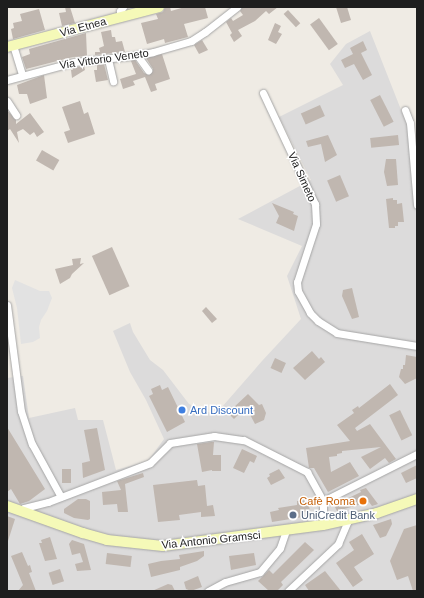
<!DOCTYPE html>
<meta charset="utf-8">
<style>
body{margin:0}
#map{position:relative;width:424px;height:598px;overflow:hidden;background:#efebe4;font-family:Helvetica,sans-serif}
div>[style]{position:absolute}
.residential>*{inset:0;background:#dcdbdb}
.parking>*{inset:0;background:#e2e2e2}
.building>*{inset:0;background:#c0b7b0;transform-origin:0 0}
.roads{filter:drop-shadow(0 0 1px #a5a5a5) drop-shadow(0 0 1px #a5a5a5)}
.street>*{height:7px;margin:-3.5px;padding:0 3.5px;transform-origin:3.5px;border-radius:3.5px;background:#fff}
.secondary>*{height:10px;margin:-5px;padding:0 5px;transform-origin:5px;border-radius:5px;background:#f5f9b8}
.dots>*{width:11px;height:11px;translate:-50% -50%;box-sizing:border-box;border:2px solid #fff;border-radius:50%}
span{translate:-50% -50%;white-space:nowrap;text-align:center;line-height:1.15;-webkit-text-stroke:3px #fff;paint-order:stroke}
.street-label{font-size:11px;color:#1e1e1e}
.shop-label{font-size:11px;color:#366cbe}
.left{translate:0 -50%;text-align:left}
.food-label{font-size:11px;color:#c56008}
.right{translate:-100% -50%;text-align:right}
.service-label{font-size:11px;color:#4e5e75}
.frame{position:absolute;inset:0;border:8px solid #1e1e1e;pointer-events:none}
</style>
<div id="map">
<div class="residential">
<div style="clip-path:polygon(370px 31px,407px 125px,417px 163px,417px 591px,7px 591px,7px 378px,23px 376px,29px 418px,75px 408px,78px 420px,103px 420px,116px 470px,148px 461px,164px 439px,146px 400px,130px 372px,113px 331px,130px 323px,133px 332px,150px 360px,163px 370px,189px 404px,215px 415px,262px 361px,301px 319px,287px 276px,302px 246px,238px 219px,311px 180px,279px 117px,343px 85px,330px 64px,346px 44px)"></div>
</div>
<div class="parking">
<div style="clip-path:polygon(15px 280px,40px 291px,49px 291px,52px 298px,47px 311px,41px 320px,39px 327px,40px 338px,33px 342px,21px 344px,17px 308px,12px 288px)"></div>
</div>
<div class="building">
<div style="clip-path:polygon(65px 7px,70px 7px,75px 23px,62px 26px,59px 13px,66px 12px)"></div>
<div style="clip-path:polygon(165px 7px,170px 7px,171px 11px,185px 7px,205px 7px,208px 18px,184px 24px,188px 37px,165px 43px,164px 39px,147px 44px,141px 23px,158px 19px,156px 14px,163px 12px)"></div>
<div style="clip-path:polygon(242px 7px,278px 7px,269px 14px,266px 11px,255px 21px,238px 30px,242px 36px,234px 42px,230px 35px,232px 33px,226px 22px,231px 18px,233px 21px,243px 15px,240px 11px)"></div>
<div style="clip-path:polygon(336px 7px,347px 7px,351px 20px,341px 23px)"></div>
<div style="clip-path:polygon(39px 9px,45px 30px,13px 39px,11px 29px,14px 28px,13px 23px,22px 21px,20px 14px)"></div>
<div style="left:288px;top:10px;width:18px;height:6px;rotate:47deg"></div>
<div style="left:319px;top:18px;width:32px;height:11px;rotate:54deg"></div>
<div style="clip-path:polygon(275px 23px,281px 26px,278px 32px,282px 34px,276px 44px,268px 40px)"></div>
<div style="clip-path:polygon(111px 30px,112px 37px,115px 37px,116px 42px,122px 41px,125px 52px,95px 55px,95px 52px,100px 52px,99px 48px,104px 46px,101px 32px)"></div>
<div style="clip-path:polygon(86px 33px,87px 56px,73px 57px,26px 69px,22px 57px,30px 54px,29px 49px)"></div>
<div style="clip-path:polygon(202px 40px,208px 50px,199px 54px,194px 45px)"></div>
<div style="clip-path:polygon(363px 41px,367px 50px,361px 53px,372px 75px,363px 80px,354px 64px,345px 68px,341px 60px,353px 54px,350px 48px)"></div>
<div style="clip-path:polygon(162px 54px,170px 79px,155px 84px,157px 90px,151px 92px,145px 77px,133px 81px,135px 85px,123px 89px,120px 79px,136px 74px,131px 61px,135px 60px,144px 73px,149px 75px,152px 72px,153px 69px,146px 58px)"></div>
<div style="clip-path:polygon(104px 64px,108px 80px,96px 82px,94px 70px,97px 70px,97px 65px)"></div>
<div style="clip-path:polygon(84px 66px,85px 70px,72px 78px,71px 70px,73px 70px,72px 68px)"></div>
<div style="clip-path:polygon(44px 75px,47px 98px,30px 104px,27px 94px,19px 94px,17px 85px)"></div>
<div style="left:380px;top:95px;width:30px;height:11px;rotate:63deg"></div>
<div style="clip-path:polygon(80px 101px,84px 114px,88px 112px,95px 134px,68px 143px,64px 132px,70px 130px,62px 107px)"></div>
<div style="left:320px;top:105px;width:12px;height:21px;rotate:66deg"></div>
<div style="clip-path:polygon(7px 110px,16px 120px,16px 124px,30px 113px,44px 132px,37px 137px,34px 132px,30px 135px,23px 129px,17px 132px,19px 143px,10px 129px,7px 131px)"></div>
<div style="clip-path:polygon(328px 135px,337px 155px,325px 162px,321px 144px,308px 147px,306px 141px)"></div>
<div style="left:398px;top:135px;width:10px;height:28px;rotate:84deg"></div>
<div style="left:42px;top:150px;width:20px;height:12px;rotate:30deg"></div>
<div style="clip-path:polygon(386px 159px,396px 159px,398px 185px,387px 186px,384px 172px)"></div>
<div style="left:340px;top:175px;width:23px;height:14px;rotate:67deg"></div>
<div style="clip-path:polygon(393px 198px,393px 200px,397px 200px,397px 204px,402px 203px,404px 222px,398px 222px,398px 226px,395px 226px,395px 228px,389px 228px,386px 199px)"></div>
<div style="clip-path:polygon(272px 203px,294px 212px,293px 214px,298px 216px,294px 231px,276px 223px,279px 216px)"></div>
<div style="left:112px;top:247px;width:43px;height:22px;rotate:66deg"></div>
<div style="clip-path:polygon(81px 258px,80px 264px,84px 263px,72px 274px,70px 278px,60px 284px,55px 269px,73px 265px,72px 259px)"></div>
<div style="clip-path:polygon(352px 288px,359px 317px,352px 319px,342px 296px,343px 290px)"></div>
<div style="clip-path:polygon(206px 307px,217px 319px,212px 323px,202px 311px)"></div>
<div style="clip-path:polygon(312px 351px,319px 359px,321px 357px,325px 362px,305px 380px,293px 368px)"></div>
<div style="clip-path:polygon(406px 355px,417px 357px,417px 378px,405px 384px,399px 377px,401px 369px,403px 369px,403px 365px,405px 365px)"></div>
<div style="left:275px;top:358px;width:12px;height:11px;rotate:24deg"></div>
<div style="clip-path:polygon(390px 384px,398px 395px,355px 428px,357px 431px,370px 424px,396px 459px,389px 463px,385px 458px,370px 469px,361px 457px,381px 447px,342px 451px,342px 453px,337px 454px,337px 456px,329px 457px,331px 472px,350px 462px,359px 476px,328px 492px,314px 468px,309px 468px,306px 448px,350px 441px,337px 425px,354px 413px,352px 410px,358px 406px,359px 408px)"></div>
<div style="clip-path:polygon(160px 385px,162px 390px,168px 387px,185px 422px,167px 432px,149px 396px,153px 394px,151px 389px)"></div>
<div style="clip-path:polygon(248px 394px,259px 405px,262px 404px,266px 413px,264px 420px,255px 424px,246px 407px,234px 419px,227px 412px,232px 407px,233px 408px)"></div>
<div style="left:400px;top:410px;width:28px;height:12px;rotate:64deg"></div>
<div style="clip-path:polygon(7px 427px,45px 489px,29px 501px,20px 504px,11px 489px,7px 492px)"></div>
<div style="clip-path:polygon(97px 428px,105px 470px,83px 478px,82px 463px,90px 461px,84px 430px)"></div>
<div style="clip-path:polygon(211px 442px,214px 442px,213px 455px,221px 455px,221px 471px,212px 471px,212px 470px,202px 472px,197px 444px)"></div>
<div style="clip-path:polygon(242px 449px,257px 456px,254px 463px,250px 461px,244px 473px,233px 468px)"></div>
<div style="clip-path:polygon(417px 465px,417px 478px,406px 483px,401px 473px)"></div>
<div style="left:62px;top:469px;width:9px;height:14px"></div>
<div style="clip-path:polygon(279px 469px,285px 478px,271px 485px,267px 478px,270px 476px,269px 474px)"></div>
<div style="clip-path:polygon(143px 473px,144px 477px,125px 484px,128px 512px,118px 512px,117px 504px,103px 505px,102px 492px,121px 490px,117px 481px)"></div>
<div style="clip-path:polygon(197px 480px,198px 486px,205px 485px,207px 506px,213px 505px,215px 516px,201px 517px,201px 512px,179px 515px,180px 520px,158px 522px,153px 485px)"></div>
<div style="clip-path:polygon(366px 488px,378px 504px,372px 506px,369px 502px,337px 511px,334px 505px,361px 492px,360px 490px)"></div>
<div style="clip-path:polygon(78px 499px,86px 499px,90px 501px,90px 519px,88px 520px,74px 518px,64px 513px,64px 509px)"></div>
<div style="clip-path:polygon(308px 500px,310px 511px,303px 512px,303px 517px,272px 522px,270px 512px,279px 510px,278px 508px,297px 505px,297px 501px)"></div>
<div style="clip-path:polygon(7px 516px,15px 519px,8px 541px,7px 541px)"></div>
<div style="clip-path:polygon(391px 519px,392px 524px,386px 536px,380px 538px,373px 525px)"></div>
<div style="clip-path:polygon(417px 525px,417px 591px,413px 591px,408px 576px,397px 580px,390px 561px,404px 529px)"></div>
<div style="clip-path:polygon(362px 534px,374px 554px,354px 567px,363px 580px,353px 587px,336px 563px,354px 550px,349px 542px)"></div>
<div style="clip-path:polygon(50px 537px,57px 559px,45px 561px,39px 543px,42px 543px,41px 540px)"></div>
<div style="clip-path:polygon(72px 540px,84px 544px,91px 570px,77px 571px,75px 564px,83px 562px,80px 553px,72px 555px,69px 544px)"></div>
<div style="clip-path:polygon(305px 542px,314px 550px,281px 582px,283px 585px,277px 591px,269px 591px,258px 581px,269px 570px,273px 574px)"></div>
<div style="clip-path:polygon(204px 551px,204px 556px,197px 561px,180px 567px,180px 570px,151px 577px,148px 564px,161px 561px,180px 559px,179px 555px)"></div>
<div style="clip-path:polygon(22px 552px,28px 566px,30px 565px,32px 572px,29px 573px,36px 591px,18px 591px,23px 585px,11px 556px)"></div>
<div style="left:107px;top:553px;width:25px;height:11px;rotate:7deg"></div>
<div style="clip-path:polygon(254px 553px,256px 565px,231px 570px,229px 556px)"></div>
<div style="left:60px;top:569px;width:13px;height:12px;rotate:72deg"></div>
<div style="clip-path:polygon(325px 571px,341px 591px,309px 591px,305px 585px)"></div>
<div style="clip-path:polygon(198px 576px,202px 587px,191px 591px,186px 589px,184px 582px)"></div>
<div style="clip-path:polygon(168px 584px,172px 585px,175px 591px,152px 591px)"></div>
</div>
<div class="roads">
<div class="street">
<div style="left:121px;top:17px;width:6px;rotate:-99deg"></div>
<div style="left:120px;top:11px;width:5px;rotate:-53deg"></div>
<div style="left:13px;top:45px;width:30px;rotate:73deg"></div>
<div style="left:137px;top:55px;width:19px;rotate:54deg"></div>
<div style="left:108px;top:59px;width:23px;rotate:77deg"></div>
<div style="left:7px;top:80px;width:69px;rotate:-15deg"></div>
<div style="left:74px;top:62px;width:57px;rotate:-6deg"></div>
<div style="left:131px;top:56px;width:22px;rotate:-10deg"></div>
<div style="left:153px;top:52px;width:40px;rotate:-16deg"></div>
<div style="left:191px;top:41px;width:17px;rotate:-33deg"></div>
<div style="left:205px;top:32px;width:41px;rotate:-38deg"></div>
<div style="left:263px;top:93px;width:123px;rotate:64.9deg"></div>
<div style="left:315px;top:204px;width:20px;rotate:87deg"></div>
<div style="left:316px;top:224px;width:61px;rotate:108.1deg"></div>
<div style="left:297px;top:282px;width:9px;rotate:84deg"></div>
<div style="left:298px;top:291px;width:25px;rotate:61deg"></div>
<div style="left:310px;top:313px;width:11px;rotate:45deg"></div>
<div style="left:318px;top:321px;width:22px;rotate:32deg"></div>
<div style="left:337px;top:333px;width:81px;rotate:9.2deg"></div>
<div style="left:7px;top:101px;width:17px;rotate:57deg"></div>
<div style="left:405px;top:110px;width:14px;rotate:69deg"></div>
<div style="left:410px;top:123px;width:82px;rotate:85.1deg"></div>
<div style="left:7px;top:305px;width:107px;rotate:82.5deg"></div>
<div style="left:21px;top:411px;width:35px;rotate:72deg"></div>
<div style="left:32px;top:444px;width:60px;rotate:61.3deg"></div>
<div style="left:323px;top:501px;width:105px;rotate:-26.6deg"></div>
<div style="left:21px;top:511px;width:4px;rotate:-45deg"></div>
<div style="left:24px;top:508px;width:25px;rotate:-14deg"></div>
<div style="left:48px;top:502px;width:109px;rotate:-20.9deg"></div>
<div style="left:150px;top:463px;width:28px;rotate:-45deg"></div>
<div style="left:170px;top:443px;width:45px;rotate:-9deg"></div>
<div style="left:214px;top:436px;width:30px;rotate:8deg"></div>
<div style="left:244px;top:440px;width:71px;rotate:26.9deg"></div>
<div style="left:307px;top:472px;width:33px;rotate:61deg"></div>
<div style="left:323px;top:501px;width:24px;rotate:90deg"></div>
<div style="left:208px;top:591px;width:19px;rotate:-28deg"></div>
<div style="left:225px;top:582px;width:36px;rotate:-16deg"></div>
<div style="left:260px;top:572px;width:31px;rotate:-50deg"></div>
<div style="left:280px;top:548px;width:18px;rotate:-71deg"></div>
<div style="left:288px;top:591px;width:69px;rotate:-43.2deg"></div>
<div style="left:338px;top:544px;width:26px;rotate:-67deg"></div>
</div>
<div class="secondary">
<div style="left:7px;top:47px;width:157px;rotate:-14.7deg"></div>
<div style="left:7px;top:506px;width:81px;rotate:19.6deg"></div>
<div style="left:83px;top:533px;width:25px;rotate:16deg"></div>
<div style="left:107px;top:540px;width:56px;rotate:6.1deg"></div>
<div style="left:163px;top:546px;width:161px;rotate:-7.5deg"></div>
<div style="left:323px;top:525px;width:55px;rotate:-12.5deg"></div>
<div style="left:377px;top:513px;width:42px;rotate:-19.3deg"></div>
</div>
</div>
<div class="dots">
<div style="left:182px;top:410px;background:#3f7fe0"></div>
<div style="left:363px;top:501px;background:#e8710a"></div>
<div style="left:293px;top:515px;background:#5c6f8a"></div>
</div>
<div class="street-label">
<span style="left:83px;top:27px;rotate:-15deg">Via Etnea</span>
<span style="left:104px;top:59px;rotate:-8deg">Via Vittorio Veneto</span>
<span style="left:302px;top:177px;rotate:66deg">Via Simeto</span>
<span style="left:211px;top:540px;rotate:-6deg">Via Antonio Gramsci</span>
</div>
<div class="shop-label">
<span class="left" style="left:190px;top:410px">Ard Discount</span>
</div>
<div class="food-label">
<span class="right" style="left:355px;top:501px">Cafè Roma</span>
</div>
<div class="service-label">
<span class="left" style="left:301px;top:515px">UniCredit Bank</span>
</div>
<div class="frame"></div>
</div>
